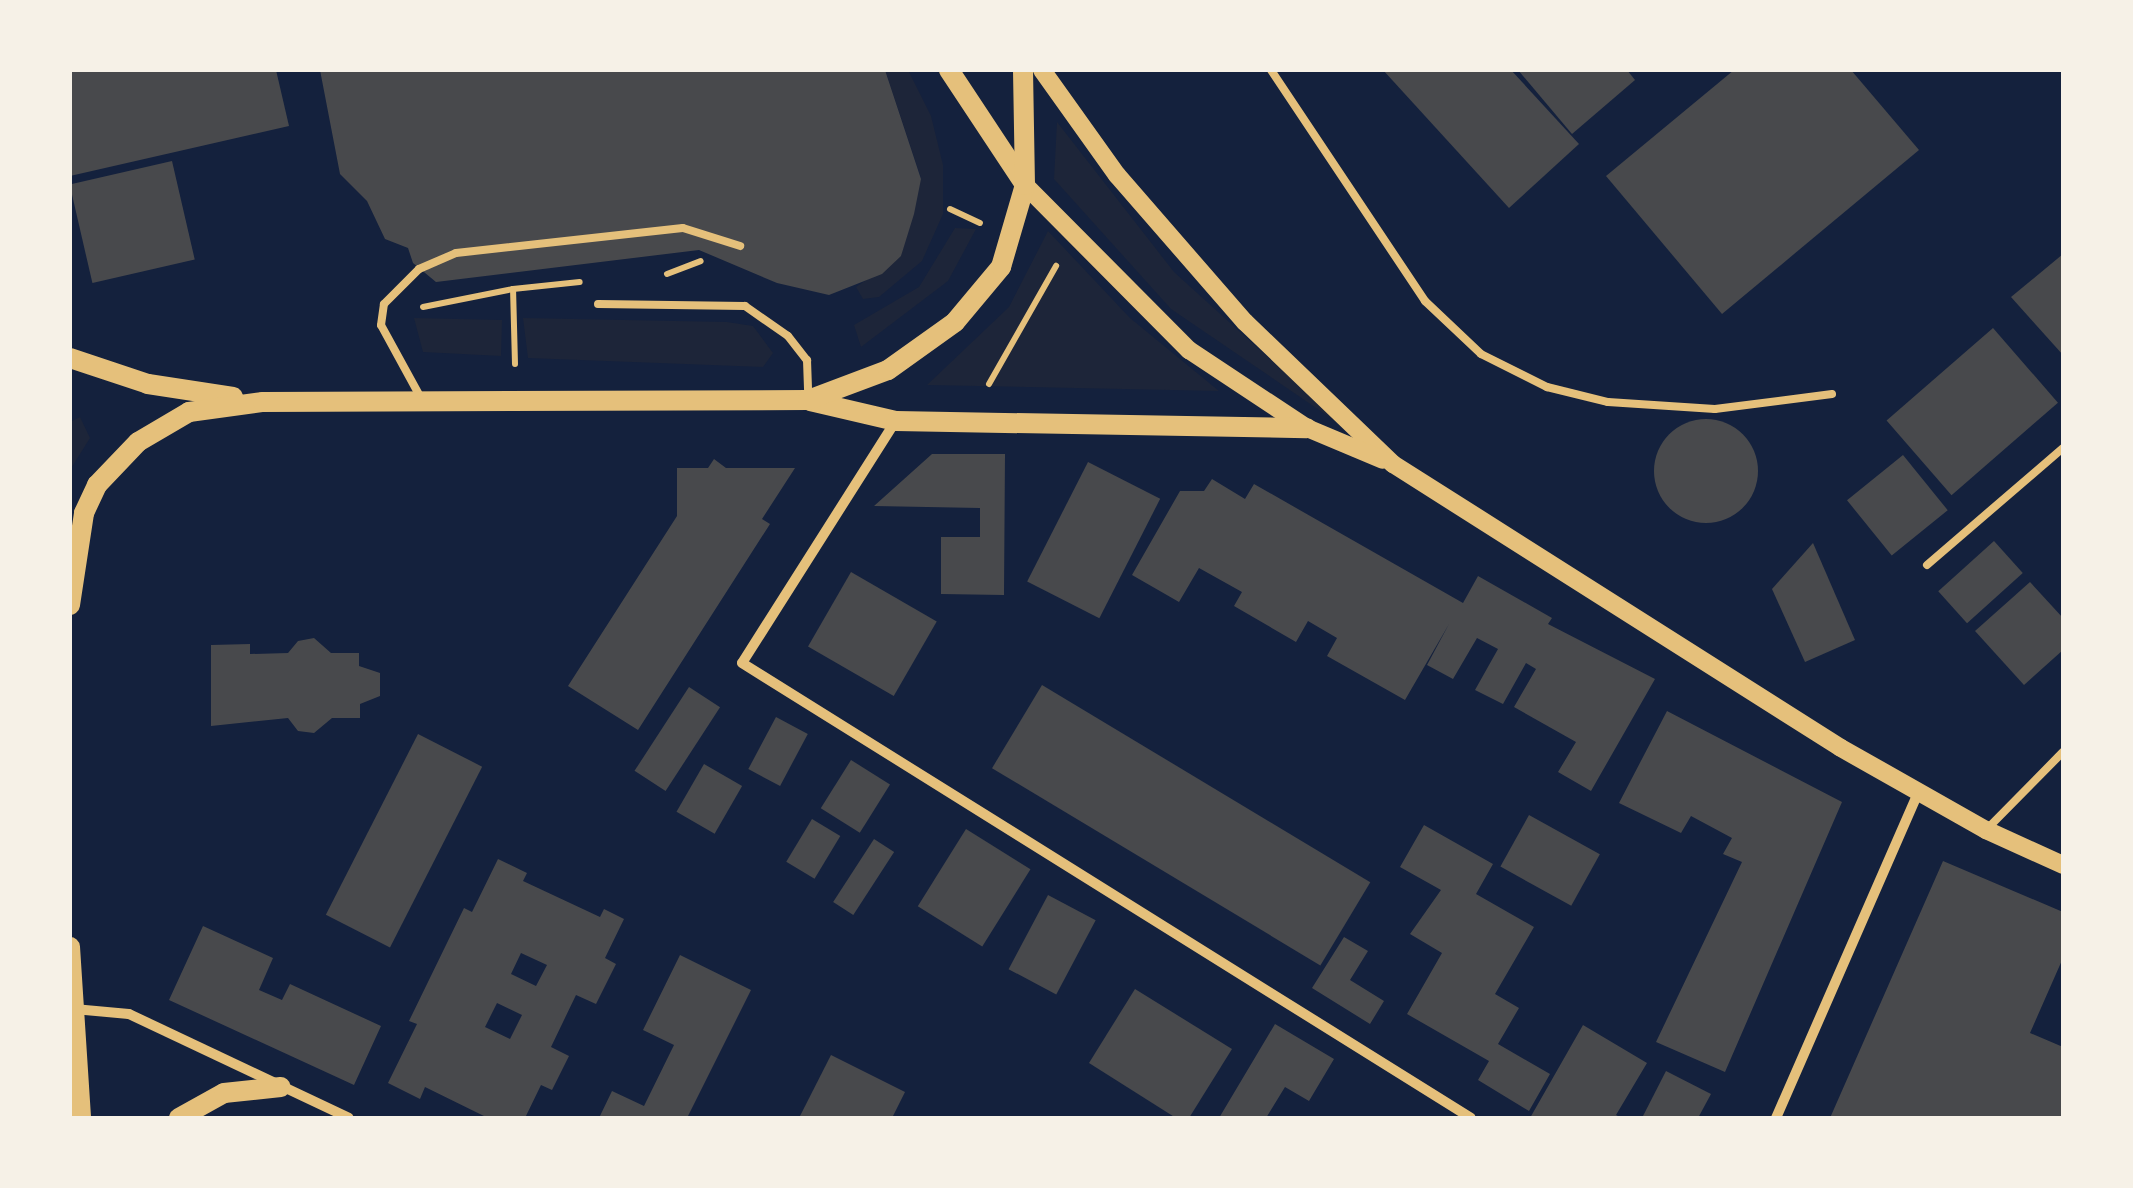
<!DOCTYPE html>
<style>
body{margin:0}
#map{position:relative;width:2133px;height:1188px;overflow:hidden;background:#14213d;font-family:Bitter,serif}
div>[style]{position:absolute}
.green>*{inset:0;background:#1d2539}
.building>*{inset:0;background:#48494c;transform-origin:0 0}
.round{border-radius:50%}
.path>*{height:6px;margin:-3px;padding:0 3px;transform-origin:3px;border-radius:3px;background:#e5c07b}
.service>*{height:8px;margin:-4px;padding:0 4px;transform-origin:4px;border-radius:4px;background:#e5c07b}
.minor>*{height:10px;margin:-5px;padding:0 5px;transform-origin:5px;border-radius:5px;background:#e5c07b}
.tertiary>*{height:18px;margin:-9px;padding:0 9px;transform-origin:9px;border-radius:9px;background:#e5c07b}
.secondary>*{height:20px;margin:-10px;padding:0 10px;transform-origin:10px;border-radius:10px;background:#e5c07b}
span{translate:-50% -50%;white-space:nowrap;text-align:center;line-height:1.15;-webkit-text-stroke:10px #f6f1e7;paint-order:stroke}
.frame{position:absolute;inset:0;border:72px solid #f6f1e7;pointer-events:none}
</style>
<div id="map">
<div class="green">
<div style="clip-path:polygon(885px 70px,908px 70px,931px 116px,943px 165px,943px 214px,922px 261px,879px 297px,863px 299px,856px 287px,901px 256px,921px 178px)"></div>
<div style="clip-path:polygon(1057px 122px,1174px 272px,1347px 429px,1171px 309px,1054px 179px)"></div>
<div style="clip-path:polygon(955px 228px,976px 229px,948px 281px,861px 347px,854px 325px,919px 287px)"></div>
<div style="clip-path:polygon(1048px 231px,1130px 318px,1219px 391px,927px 385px,1009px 307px)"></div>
<div style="clip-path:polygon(414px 318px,502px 320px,501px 356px,423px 352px)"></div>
<div style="clip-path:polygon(523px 318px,727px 322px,753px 326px,773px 353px,763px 367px,528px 358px)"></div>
<div style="clip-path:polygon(80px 417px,90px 438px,70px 470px,70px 422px)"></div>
</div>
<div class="building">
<div style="clip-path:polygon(70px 70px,276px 70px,289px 126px,70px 176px)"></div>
<div style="clip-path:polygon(320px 70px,885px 70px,921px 179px,914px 214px,901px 256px,882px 274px,829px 295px,777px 283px,699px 250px,436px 282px,413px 263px,408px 248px,385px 239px,367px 201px,340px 174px)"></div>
<div style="clip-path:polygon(1383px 70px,1511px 70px,1579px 144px,1509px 208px)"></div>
<div style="clip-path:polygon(1518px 70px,1627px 70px,1635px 80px,1572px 134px)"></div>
<div style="clip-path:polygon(1734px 70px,1851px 70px,1919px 150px,1722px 314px,1606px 176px)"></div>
<div style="left:172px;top:161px;width:101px;height:105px;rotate:77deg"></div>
<div style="clip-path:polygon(2063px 254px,2063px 355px,2011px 297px)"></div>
<div style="left:1993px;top:328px;width:99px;height:141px;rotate:49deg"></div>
<div class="round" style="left:1654px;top:419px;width:104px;height:104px"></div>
<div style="clip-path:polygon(932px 454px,1005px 454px,1004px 595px,941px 594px,941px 537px,980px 537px,980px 508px,874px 506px)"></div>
<div style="left:1903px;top:455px;width:71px;height:72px;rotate:51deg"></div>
<div style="clip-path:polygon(714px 459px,726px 468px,795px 468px,762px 519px,770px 524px,638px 730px,568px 686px,677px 516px,677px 468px,708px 468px)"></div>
<div style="left:1088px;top:462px;width:81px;height:134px;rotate:27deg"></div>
<div style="clip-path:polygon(1212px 479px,1245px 499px,1254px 484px,1463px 603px,1478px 576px,1552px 618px,1548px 624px,1655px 679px,1591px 791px,1558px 772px,1576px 742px,1514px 707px,1536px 669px,1526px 663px,1503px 704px,1475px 690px,1498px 649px,1477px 638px,1453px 679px,1427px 665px,1449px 624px,1405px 700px,1327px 656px,1337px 638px,1308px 621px,1296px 642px,1234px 606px,1242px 592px,1199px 568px,1179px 602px,1132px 575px,1180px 491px,1204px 491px)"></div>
<div style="left:1994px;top:541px;width:43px;height:75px;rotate:48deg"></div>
<div style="clip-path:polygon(1813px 543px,1855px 640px,1805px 662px,1772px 589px)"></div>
<div style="left:851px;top:572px;width:99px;height:86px;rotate:30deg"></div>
<div style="clip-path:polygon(2030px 582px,2063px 618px,2063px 650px,2024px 685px,1975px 631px)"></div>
<div style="clip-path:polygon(314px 638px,331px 653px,359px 653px,359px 666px,380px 673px,380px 696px,360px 704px,360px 718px,332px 718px,314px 733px,298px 731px,288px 718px,211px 726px,211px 645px,250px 644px,250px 654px,288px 653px,298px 641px)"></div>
<div style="left:1042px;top:685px;width:383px;height:97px;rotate:31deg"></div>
<div style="left:689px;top:687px;width:37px;height:100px;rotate:33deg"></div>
<div style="clip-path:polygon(1667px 711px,1842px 802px,1725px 1072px,1656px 1042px,1742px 862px,1723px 854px,1732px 838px,1691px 816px,1681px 833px,1619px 803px)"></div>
<div style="left:776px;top:717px;width:36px;height:59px;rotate:28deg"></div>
<div style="left:418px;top:734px;width:72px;height:203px;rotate:27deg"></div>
<div style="left:851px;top:760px;width:46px;height:57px;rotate:32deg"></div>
<div style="left:704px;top:764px;width:44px;height:55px;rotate:30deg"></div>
<div style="left:1529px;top:815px;width:81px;height:59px;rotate:29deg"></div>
<div style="left:812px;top:819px;width:33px;height:50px;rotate:31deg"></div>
<div style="clip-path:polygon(1424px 825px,1493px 864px,1476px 894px,1534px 927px,1495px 994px,1519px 1008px,1498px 1044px,1550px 1074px,1529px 1111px,1478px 1080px,1489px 1061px,1407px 1014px,1442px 953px,1410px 934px,1441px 890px,1400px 867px)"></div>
<div style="left:966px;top:829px;width:76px;height:91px;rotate:32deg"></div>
<div style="left:874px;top:839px;width:24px;height:75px;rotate:33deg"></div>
<div style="clip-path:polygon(evenodd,498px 859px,527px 873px,523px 881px,600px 917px,604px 909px,624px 919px,605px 958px,616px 964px,596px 1004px,576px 995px,551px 1047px,569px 1056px,552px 1090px,541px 1085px,525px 1118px,488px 1118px,425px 1087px,420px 1099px,388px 1083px,417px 1024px,409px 1021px,464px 908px,472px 912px,498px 859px,521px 953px,547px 965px,536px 986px,511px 974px,521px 953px,498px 859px,497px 1003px,522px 1015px,510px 1039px,485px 1027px,497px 1003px)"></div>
<div style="clip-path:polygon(1943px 861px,2063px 912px,2063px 958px,2030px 1033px,2063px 1047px,2063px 1118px,1830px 1118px)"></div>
<div style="left:1048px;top:895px;width:54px;height:84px;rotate:28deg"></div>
<div style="clip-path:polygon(203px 926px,273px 958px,259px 990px,282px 1000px,290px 984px,381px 1026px,354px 1085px,169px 1000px)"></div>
<div style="clip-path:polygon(1344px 937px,1368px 951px,1350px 980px,1384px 1001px,1370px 1024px,1312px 988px)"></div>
<div style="clip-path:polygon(680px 955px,751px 990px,687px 1118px,599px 1118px,612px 1091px,644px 1106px,674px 1045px,643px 1030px)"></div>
<div style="clip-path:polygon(1135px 989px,1232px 1049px,1189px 1118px,1176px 1118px,1089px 1063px)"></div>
<div style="clip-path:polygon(1275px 1024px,1334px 1059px,1309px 1101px,1285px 1087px,1266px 1118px,1219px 1118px)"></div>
<div style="clip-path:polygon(1583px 1025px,1647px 1063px,1616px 1115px,1622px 1118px,1530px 1118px)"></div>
<div style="clip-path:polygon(831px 1055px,905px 1092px,892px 1118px,799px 1118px)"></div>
<div style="clip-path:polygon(1666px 1071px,1711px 1094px,1698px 1118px,1643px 1116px)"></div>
</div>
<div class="path">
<div style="left:950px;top:209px;width:33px;rotate:25deg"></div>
<div style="left:667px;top:274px;width:36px;rotate:-21deg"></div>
<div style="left:423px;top:307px;width:92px;rotate:-11.3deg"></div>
<div style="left:515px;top:364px;width:75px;rotate:-91.5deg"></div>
<div style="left:513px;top:289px;width:67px;rotate:-6deg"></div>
<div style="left:989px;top:384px;width:136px;rotate:-60.4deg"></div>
</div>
<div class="service">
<div style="left:1271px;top:70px;width:278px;rotate:56.3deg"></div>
<div style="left:1425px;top:301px;width:77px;rotate:43.4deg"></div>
<div style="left:1481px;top:354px;width:74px;rotate:26.6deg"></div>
<div style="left:1547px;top:387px;width:63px;rotate:13.8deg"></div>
<div style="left:1608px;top:402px;width:107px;rotate:3.7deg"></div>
<div style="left:1715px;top:409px;width:118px;rotate:-7.3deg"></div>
<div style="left:598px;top:304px;width:147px;rotate:0.8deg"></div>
<div style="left:745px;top:306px;width:52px;rotate:34.9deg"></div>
<div style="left:788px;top:336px;width:31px;rotate:52deg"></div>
<div style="left:807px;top:360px;width:35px;rotate:88deg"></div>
<div style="left:422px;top:400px;width:85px;rotate:-118.7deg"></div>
<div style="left:381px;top:325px;width:21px;rotate:-82deg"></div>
<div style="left:384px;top:304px;width:49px;rotate:-45deg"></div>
<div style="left:419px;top:269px;width:40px;rotate:-23.4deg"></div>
<div style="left:456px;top:253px;width:228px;rotate:-6.3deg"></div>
<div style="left:683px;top:228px;width:60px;rotate:17.5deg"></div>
<div style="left:1927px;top:565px;width:179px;rotate:-40.7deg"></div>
<div style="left:1986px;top:830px;width:110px;rotate:-45.4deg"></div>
</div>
<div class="minor">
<div style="left:895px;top:422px;width:285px;rotate:122.4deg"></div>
<div style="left:742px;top:663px;width:859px;rotate:31.97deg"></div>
<div style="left:74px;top:1009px;width:55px;rotate:5.2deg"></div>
<div style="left:129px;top:1014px;width:243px;rotate:25.3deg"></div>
<div style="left:1776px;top:1118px;width:355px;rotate:-66.4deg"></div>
</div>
<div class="tertiary">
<div style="left:1042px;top:70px;width:129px;rotate:54.5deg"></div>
<div style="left:1117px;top:175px;width:195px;rotate:49deg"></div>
<div style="left:1245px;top:322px;width:205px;rotate:43.8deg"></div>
<div style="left:1393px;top:464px;width:530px;rotate:32.37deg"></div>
<div style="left:1841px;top:748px;width:167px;rotate:29.5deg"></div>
<div style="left:1986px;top:830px;width:85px;rotate:24.4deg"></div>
<div style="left:1025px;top:185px;width:233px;rotate:45.2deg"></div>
<div style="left:1189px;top:350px;width:141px;rotate:33.5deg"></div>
<div style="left:1307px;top:428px;width:82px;rotate:22.8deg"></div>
</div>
<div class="secondary">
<div style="left:949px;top:70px;width:138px;rotate:56.5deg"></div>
<div style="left:70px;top:358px;width:82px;rotate:18.4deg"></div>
<div style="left:148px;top:384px;width:86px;rotate:8.7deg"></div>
<div style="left:810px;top:401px;width:88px;rotate:13.1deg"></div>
<div style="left:896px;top:421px;width:411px;rotate:1deg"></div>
<div style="left:70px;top:605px;width:93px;rotate:-81.3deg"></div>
<div style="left:84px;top:513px;width:31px;rotate:-65deg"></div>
<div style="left:97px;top:485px;width:59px;rotate:-46.4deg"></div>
<div style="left:138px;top:442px;width:59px;rotate:-30.5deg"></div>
<div style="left:189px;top:412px;width:75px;rotate:-7.7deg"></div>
<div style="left:263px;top:402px;width:545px;rotate:-0.21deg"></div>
<div style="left:808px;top:400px;width:85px;rotate:-20.6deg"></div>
<div style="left:888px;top:370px;width:82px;rotate:-35.6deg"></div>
<div style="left:955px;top:322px;width:72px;rotate:-50.1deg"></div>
<div style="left:1001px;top:267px;width:85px;rotate:-73.7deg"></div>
<div style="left:1025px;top:185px;width:115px;rotate:-91deg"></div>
<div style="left:70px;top:947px;width:171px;rotate:86.3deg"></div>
<div style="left:179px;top:1118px;width:51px;rotate:-29.1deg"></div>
<div style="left:224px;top:1093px;width:57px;rotate:-6deg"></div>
</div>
<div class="frame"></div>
</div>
